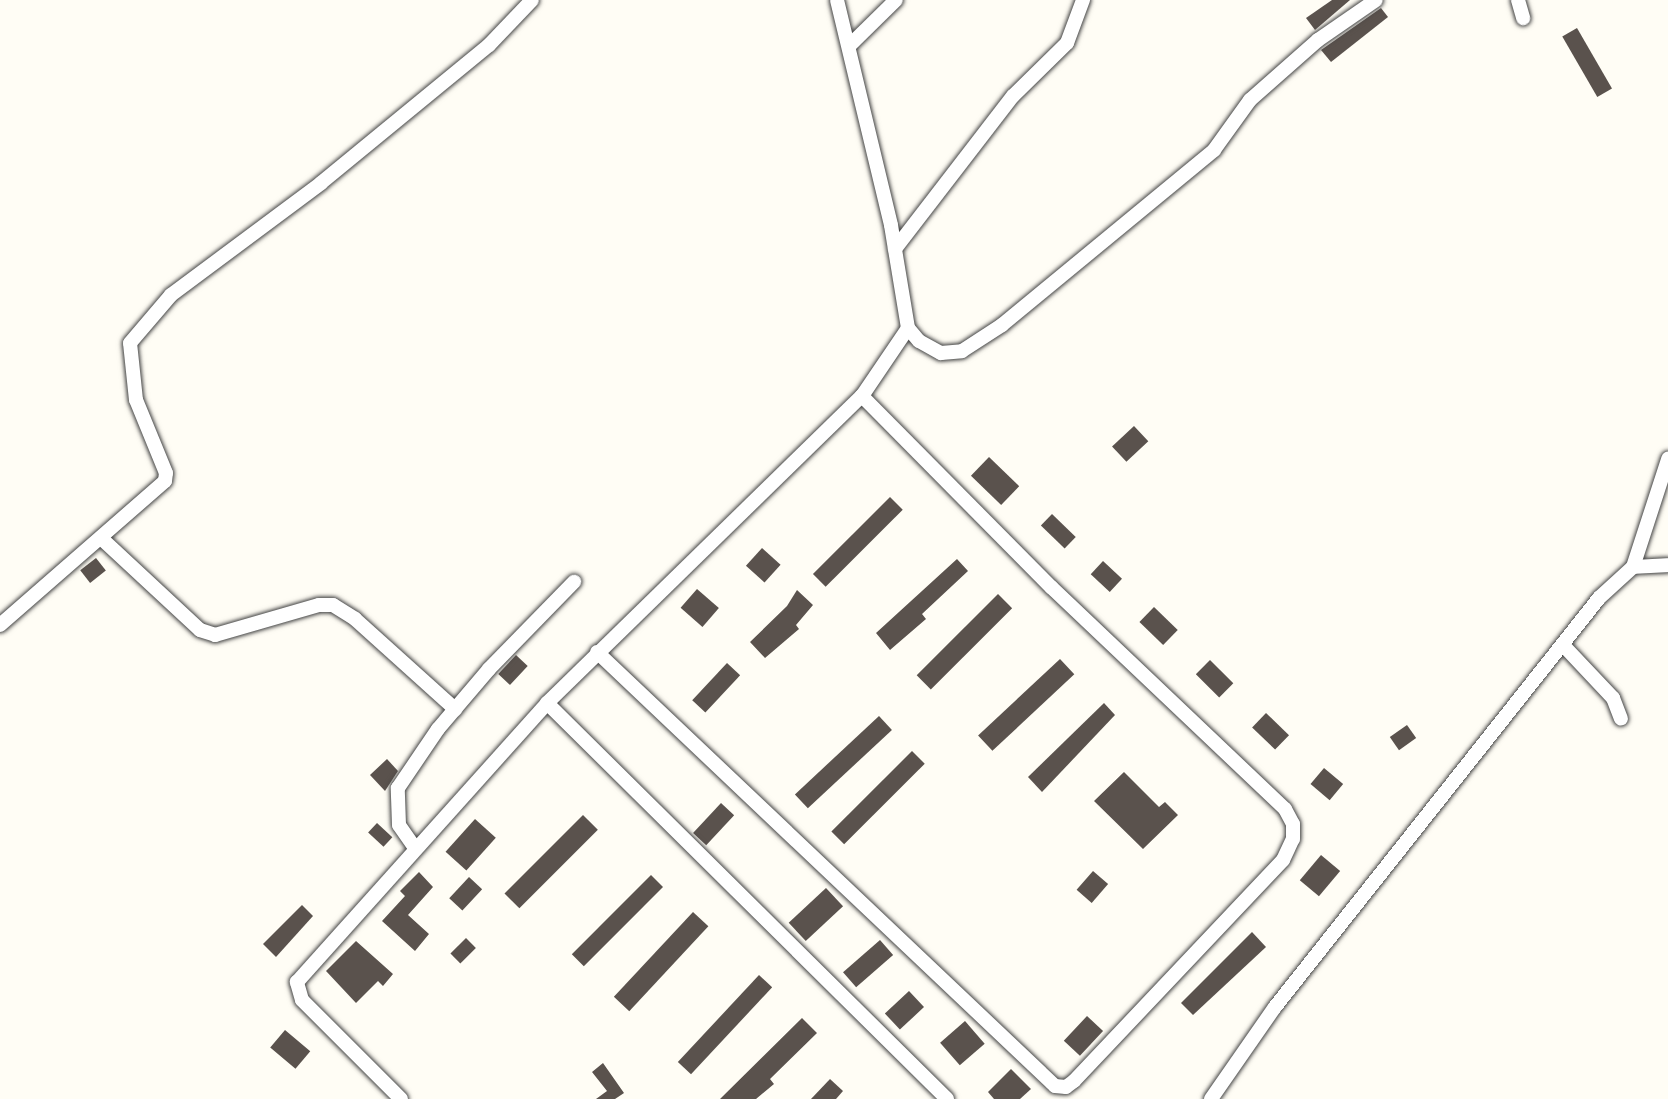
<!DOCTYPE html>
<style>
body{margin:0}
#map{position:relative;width:1668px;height:1099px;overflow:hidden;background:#fffdf5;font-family:"Times New Roman",serif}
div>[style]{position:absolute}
.building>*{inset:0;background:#5a524d;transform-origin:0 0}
.roads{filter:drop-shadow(0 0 2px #444) drop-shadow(0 0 2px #444)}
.minor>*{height:14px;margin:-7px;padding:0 7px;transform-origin:7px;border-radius:7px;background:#fff}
span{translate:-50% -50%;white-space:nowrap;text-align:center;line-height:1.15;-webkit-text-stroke:7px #fff;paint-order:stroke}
</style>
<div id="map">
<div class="building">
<div style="clip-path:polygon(1332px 0,1350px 0,1315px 30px,1306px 18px)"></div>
<div style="clip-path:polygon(1381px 8px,1388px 17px,1331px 62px,1321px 50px)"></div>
<div style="left:1577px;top:28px;width:70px;height:17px;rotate:60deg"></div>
<div style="left:1134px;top:426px;width:21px;height:30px;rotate:47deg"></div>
<div style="left:989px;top:457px;width:42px;height:26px;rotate:44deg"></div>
<div style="left:890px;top:497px;width:18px;height:109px;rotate:45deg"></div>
<div style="left:1052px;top:514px;width:33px;height:16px;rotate:44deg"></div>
<div style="left:762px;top:548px;width:25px;height:24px;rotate:42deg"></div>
<div style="left:96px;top:558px;width:16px;height:20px;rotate:52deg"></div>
<div style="clip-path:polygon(957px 559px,968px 571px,922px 614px,926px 619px,890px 650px,876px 633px)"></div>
<div style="left:1103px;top:561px;width:26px;height:18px;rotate:43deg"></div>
<div style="left:697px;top:589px;width:29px;height:25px;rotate:41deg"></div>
<div style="clip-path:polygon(797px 590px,813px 605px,796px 625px,799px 629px,765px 658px,750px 642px,787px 606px)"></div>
<div style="left:998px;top:594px;width:20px;height:115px;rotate:45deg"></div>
<div style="left:1154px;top:607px;width:33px;height:21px;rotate:44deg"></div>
<div style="left:516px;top:655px;width:16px;height:26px;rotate:43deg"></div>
<div style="left:1060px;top:659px;width:21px;height:112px;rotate:47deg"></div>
<div style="left:1210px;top:660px;width:33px;height:20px;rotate:45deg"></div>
<div style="left:727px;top:663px;width:18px;height:51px;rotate:43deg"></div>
<div style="clip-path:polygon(1104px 703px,1115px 715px,1042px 792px,1028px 777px)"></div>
<div style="left:1266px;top:713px;width:32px;height:20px;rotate:44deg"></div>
<div style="left:879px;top:716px;width:19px;height:115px;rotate:47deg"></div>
<div style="left:1407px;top:725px;width:16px;height:21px;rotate:55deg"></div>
<div style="left:912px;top:751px;width:18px;height:114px;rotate:45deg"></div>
<div style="clip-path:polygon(387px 759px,398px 771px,385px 791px,370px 775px)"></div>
<div style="left:1324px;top:768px;width:25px;height:21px;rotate:40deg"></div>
<div style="clip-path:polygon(1124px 772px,1159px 807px,1165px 802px,1178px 815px,1143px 849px,1094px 801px)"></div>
<div style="left:721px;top:803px;width:18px;height:41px;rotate:43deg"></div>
<div style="left:583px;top:815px;width:21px;height:111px;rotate:45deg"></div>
<div style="left:475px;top:819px;width:28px;height:44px;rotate:42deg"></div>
<div style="left:377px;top:823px;width:21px;height:13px;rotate:43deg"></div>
<div style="left:1321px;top:855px;width:25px;height:33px;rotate:40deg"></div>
<div style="left:1093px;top:871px;width:20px;height:25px;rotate:41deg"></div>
<div style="clip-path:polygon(419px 872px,433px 887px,408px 915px,429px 934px,415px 951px,382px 921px,405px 896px,400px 891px)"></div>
<div style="left:651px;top:875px;width:17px;height:112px;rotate:45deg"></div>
<div style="left:469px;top:877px;width:18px;height:29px;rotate:43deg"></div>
<div style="left:826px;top:888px;width:25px;height:51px;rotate:47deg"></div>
<div style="clip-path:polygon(302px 905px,313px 916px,276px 957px,263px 944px)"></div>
<div style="left:693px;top:912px;width:21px;height:116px;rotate:43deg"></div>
<div style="clip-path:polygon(1252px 932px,1266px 947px,1193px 1015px,1181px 1003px)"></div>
<div style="left:466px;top:938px;width:14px;height:22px;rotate:45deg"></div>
<div style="left:880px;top:940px;width:20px;height:49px;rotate:49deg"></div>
<div style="clip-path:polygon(356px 941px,393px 974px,383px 986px,378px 981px,356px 1003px,326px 971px)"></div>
<div style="left:759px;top:975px;width:18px;height:119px;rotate:43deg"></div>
<div style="left:909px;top:991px;width:22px;height:33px;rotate:47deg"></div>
<div style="left:1087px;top:1016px;width:22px;height:34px;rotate:43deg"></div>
<div style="clip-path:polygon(802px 1018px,817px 1033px,770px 1079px,774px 1084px,756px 1099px,720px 1099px)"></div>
<div style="left:965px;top:1021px;width:30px;height:33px;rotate:49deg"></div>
<div style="left:285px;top:1030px;width:33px;height:23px;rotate:40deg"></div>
<div style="clip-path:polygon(603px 1063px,624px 1093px,615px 1099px,596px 1099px,607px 1091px,592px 1072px)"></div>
<div style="clip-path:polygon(1011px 1069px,1031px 1089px,1020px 1099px,994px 1099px,988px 1092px)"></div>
<div style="clip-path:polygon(830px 1079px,843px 1091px,836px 1099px,811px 1099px)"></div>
</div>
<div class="roads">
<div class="minor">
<div style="left:1518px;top:0;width:19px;rotate:74deg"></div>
<div style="left:850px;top:45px;width:64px;rotate:-44.4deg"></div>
<div style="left:895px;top:249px;width:193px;rotate:-52.4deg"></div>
<div style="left:1013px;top:96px;width:76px;rotate:-44.5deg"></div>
<div style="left:1067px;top:43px;width:46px;rotate:-69.6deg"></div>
<div style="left:908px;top:328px;width:17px;rotate:50deg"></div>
<div style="left:919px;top:341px;width:25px;rotate:29deg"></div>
<div style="left:941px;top:353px;width:21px;rotate:-5deg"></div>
<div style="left:962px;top:351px;width:48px;rotate:-33deg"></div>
<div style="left:1002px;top:325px;width:275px;rotate:-39.5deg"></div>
<div style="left:1214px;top:150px;width:62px;rotate:-54.2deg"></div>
<div style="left:1250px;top:100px;width:91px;rotate:-41.4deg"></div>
<div style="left:1318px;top:40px;width:70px;rotate:-34.6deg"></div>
<div style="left:101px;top:538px;width:135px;rotate:42.9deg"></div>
<div style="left:200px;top:630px;width:16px;rotate:18deg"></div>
<div style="left:215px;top:635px;width:108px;rotate:-16.1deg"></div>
<div style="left:319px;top:605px;width:14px"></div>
<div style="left:333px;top:605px;width:26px;rotate:32deg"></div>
<div style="left:355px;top:619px;width:135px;rotate:42deg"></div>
<div style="left:1633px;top:567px;width:35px;rotate:-3deg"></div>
<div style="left:0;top:625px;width:219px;rotate:-41.1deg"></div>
<div style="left:165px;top:481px;width:8px;rotate:-83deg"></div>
<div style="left:166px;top:473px;width:79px;rotate:-112.3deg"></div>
<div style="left:136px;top:400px;width:57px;rotate:-96deg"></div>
<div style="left:130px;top:343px;width:63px;rotate:-49.5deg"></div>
<div style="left:171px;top:295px;width:187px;rotate:-36.7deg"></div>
<div style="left:321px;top:183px;width:217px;rotate:-39.4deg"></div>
<div style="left:489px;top:45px;width:62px;rotate:-46.3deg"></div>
<div style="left:1563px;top:645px;width:73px;rotate:46.7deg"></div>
<div style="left:1613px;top:698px;width:22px;rotate:69deg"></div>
<div style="left:597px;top:652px;width:631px;rotate:43.46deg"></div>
<div style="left:1055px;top:1086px;width:11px;rotate:5deg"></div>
<div style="left:1066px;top:1087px;width:10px;rotate:-37deg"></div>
<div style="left:1074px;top:1081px;width:304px;rotate:-46.6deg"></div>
<div style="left:1283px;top:860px;width:23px;rotate:-65deg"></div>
<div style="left:1293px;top:839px;width:15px;rotate:-90deg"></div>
<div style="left:1293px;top:824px;width:17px;rotate:-118deg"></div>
<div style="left:1285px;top:809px;width:323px;rotate:-136.5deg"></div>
<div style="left:1051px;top:587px;width:269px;rotate:-134.7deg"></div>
<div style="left:547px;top:703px;width:563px;rotate:44.71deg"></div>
<div style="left:415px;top:848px;width:28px;rotate:-125deg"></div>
<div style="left:399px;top:825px;width:37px;rotate:-92deg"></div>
<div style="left:398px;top:788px;width:71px;rotate:-55.9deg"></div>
<div style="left:438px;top:729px;width:79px;rotate:-49.6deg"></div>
<div style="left:489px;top:669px;width:122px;rotate:-45.7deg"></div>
<div style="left:401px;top:1099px;width:140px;rotate:-135deg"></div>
<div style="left:302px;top:1000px;width:19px;rotate:-106deg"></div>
<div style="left:297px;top:982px;width:375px;rotate:-48.1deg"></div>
<div style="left:547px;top:703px;width:440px;rotate:-44.3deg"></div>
<div style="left:862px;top:396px;width:82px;rotate:-55.9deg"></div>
<div style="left:908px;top:328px;width:104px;rotate:-99.4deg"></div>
<div style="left:891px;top:225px;width:231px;rotate:-103.5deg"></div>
<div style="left:1211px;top:1099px;width:112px;rotate:-55.2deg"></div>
<div style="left:1275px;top:1007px;width:522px;rotate:-51.61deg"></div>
<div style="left:1599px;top:598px;width:46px;rotate:-42.4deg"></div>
<div style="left:1633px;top:567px;width:114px;rotate:-72deg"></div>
</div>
</div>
</div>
